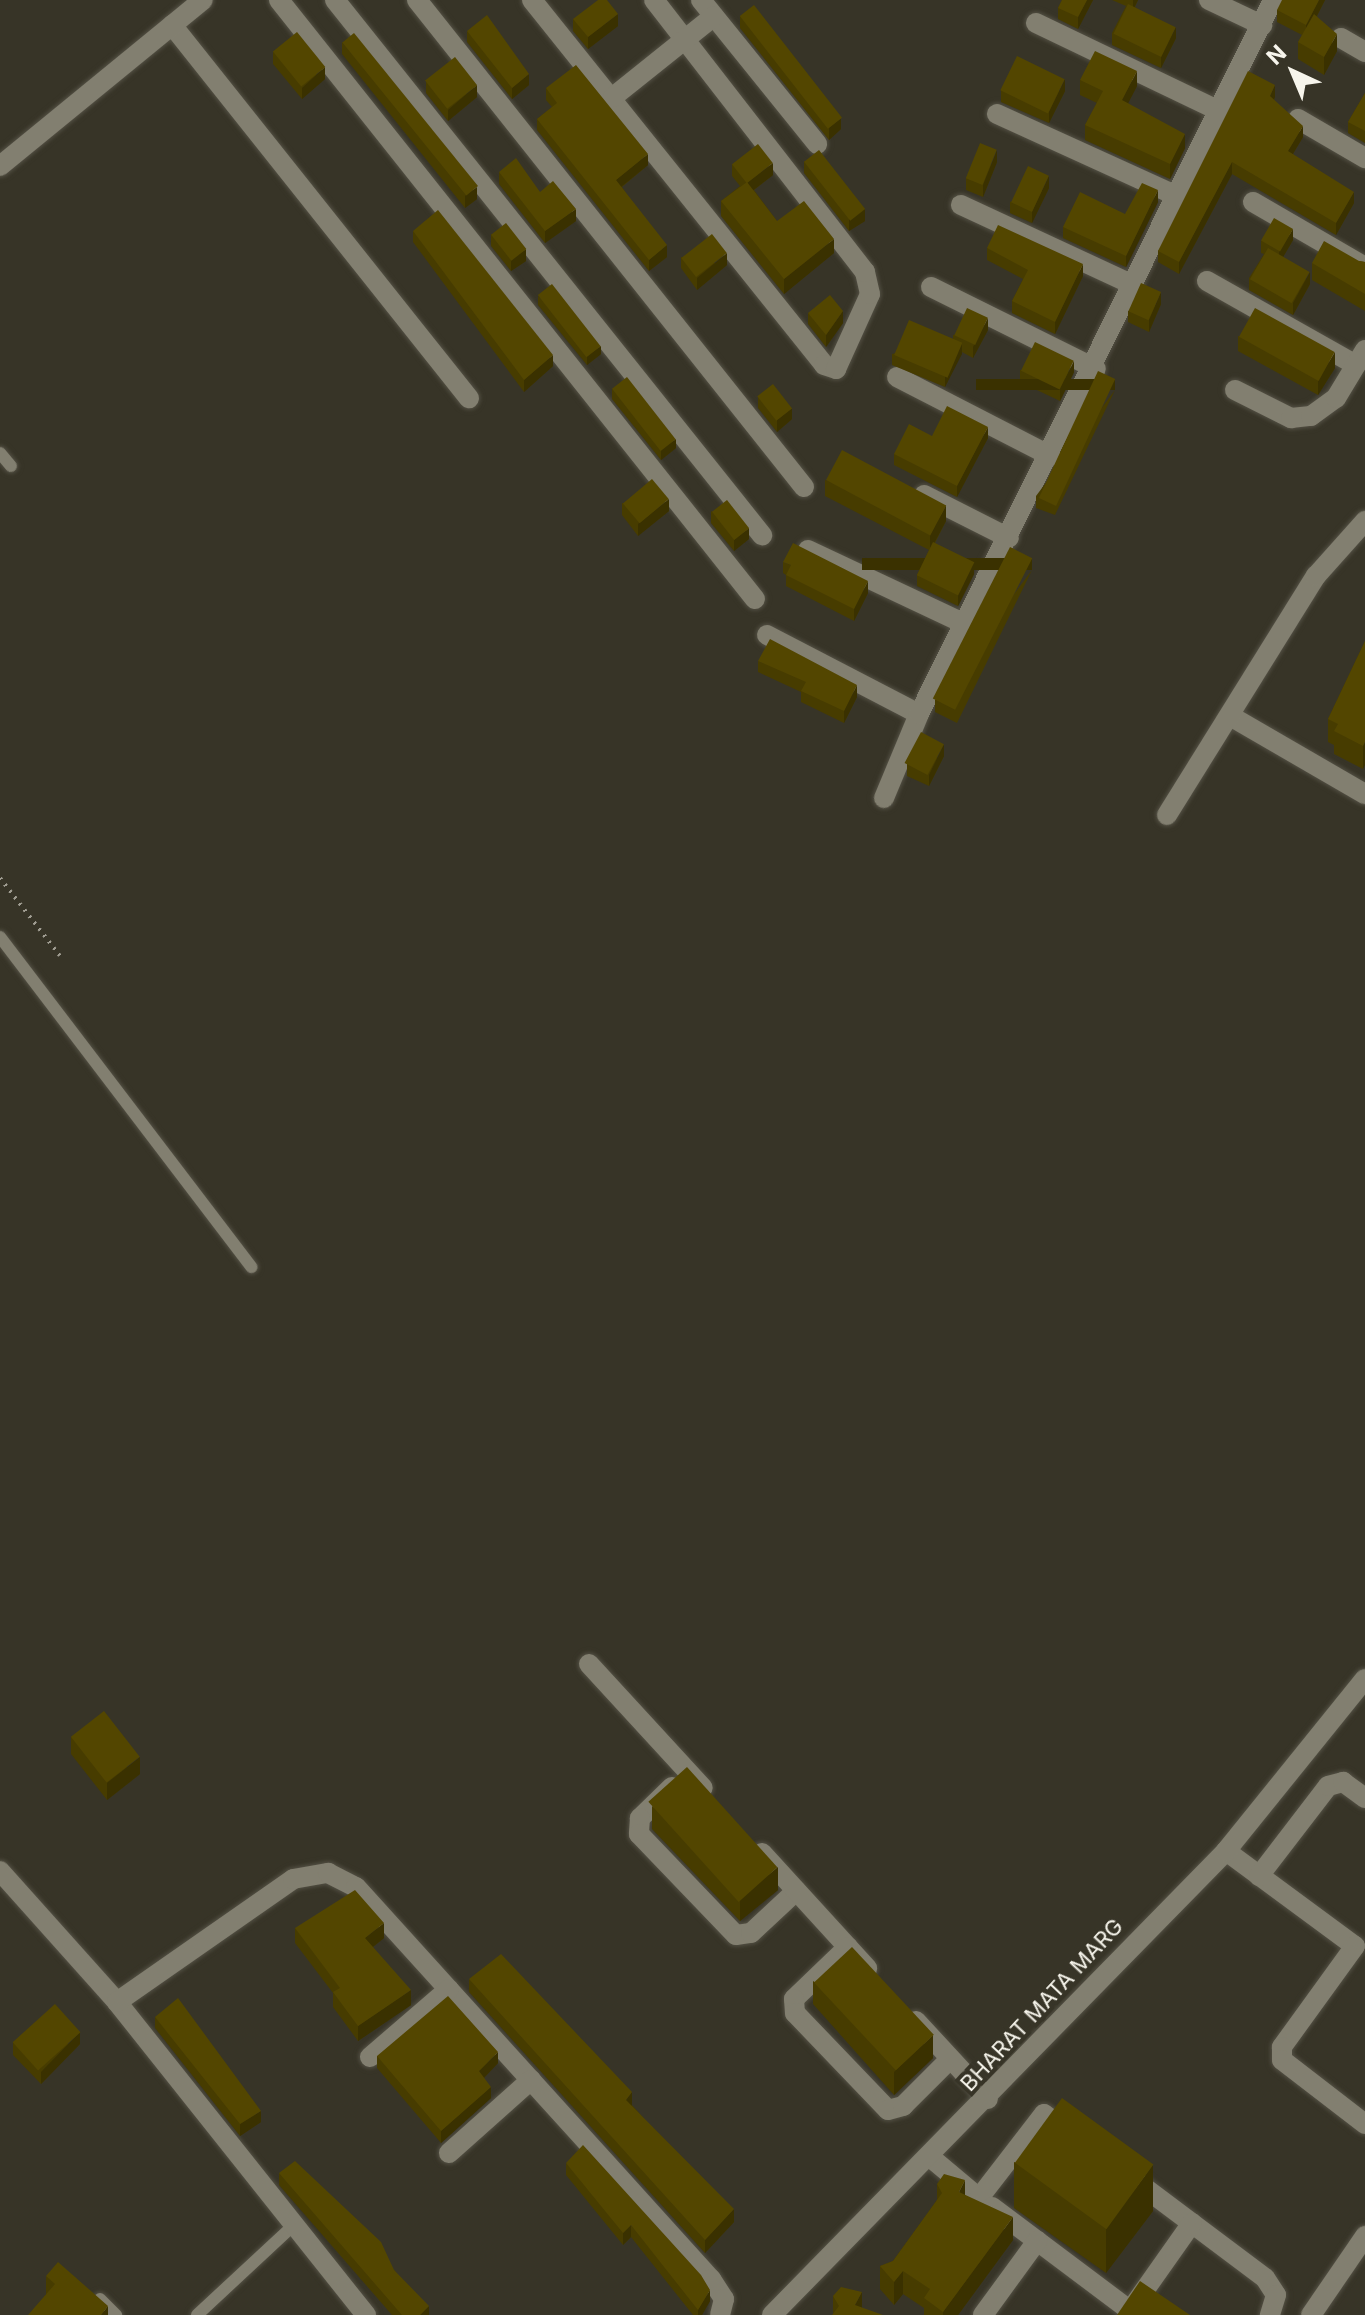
<!DOCTYPE html>
<style>
body{margin:0}
#map{position:relative;width:1365px;height:2315px;overflow:hidden;background:#373427;font-family:Inter,sans-serif}
div>[style]{position:absolute}
.path>*{height:4px;margin-top:-2px;transform-origin:0;background:repeating-linear-gradient(90deg,#9f9c91 0 2px,transparent 0 8px)}
.roads{filter:drop-shadow(0 0 2px #535044) drop-shadow(0 0 2px #535044)}
.lane>*{height:12px;margin:-6px;padding:0 6px;transform-origin:6px;border-radius:6px;background:#827f70}
.street>*{height:20px;margin:-10px;padding:0 10px;transform-origin:10px;border-radius:10px;background:#827f70}
.wall>*{inset:0;background:#473c00}
.shaded-wall>*{inset:0;background:#3a3100;transform-origin:0 0}
.building>*{inset:0;background:#534600;transform-origin:0 0}
span{translate:-50% -50%;white-space:nowrap;text-align:center;line-height:1.15;-webkit-text-stroke:8px #373427;paint-order:stroke}
.street-label{font-size:22px;color:#f7f5ec}
.north{position:absolute;left:1253px;top:32px;width:80px;height:80px;-webkit-text-stroke:6px #373427;paint-order:stroke;rotate:316deg;font-size:22px;font-weight:700;line-height:32px;text-align:center;color:#f7f5ec}
.north::after{content:'';display:block;margin:auto;width:28px;height:36px;background:#f7f5ec;clip-path:polygon(50% 0,100% 100%,50% 72%,0 100%)}
</style>
<div id="map">
<div class="path">
<div style="left:0;top:878px;width:98px;rotate:52.4deg"></div>
</div>
<div class="roads">
<div class="lane">
<div style="left:0;top:453px;width:17px;rotate:50deg"></div>
<div style="left:0;top:937px;width:415px;rotate:52.7deg"></div>
<div style="left:100px;top:2299px;width:23px;rotate:45deg"></div>
<div style="left:197px;top:2315px;width:132px;rotate:-42.9deg"></div>
</div>
<div class="street">
<div style="left:279px;top:0;width:765px;rotate:51.53deg"></div>
<div style="left:335px;top:0;width:685px;rotate:51.41deg"></div>
<div style="left:417px;top:0;width:622px;rotate:51.53deg"></div>
<div style="left:532px;top:0;width:467px;rotate:51.3deg"></div>
<div style="left:824px;top:365px;width:13px;rotate:18deg"></div>
<div style="left:836px;top:369px;width:82px;rotate:-65.6deg"></div>
<div style="left:870px;top:294px;width:23px;rotate:-103deg"></div>
<div style="left:865px;top:272px;width:344px;rotate:-127.8deg"></div>
<div style="left:701px;top:0;width:185px;rotate:51.1deg"></div>
<div style="left:1209px;top:0;width:59px;rotate:25.3deg"></div>
<div style="left:1036px;top:23px;width:204px;rotate:25.6deg"></div>
<div style="left:172px;top:25px;width:477px;rotate:51.5deg"></div>
<div style="left:1341px;top:38px;width:28px;rotate:30deg"></div>
<div style="left:613px;top:97px;width:129px;rotate:-38.7deg"></div>
<div style="left:997px;top:114px;width:200px;rotate:24.5deg"></div>
<div style="left:1298px;top:119px;width:78px;rotate:30.2deg"></div>
<div style="left:0;top:166px;width:262px;rotate:-39.3deg"></div>
<div style="left:1253px;top:202px;width:129px;rotate:30.1deg"></div>
<div style="left:961px;top:205px;width:190px;rotate:24.9deg"></div>
<div style="left:1207px;top:281px;width:171px;rotate:29.4deg"></div>
<div style="left:931px;top:287px;width:184px;rotate:26.4deg"></div>
<div style="left:897px;top:377px;width:173px;rotate:27.2deg"></div>
<div style="left:1235px;top:390px;width:63px;rotate:26.6deg"></div>
<div style="left:1291px;top:418px;width:20px;rotate:-6deg"></div>
<div style="left:1311px;top:416px;width:31px;rotate:-36deg"></div>
<div style="left:1336px;top:398px;width:56px;rotate:-58.9deg"></div>
<div style="left:924px;top:495px;width:95px;rotate:26.8deg"></div>
<div style="left:808px;top:550px;width:174px;rotate:25.2deg"></div>
<div style="left:767px;top:635px;width:171px;rotate:27.5deg"></div>
<div style="left:1232px;top:717px;width:154px;rotate:30.1deg"></div>
<div style="left:884px;top:798px;width:91px;rotate:-67.4deg"></div>
<div style="left:919px;top:714px;width:797px;rotate:-63.63deg"></div>
<div style="left:1167px;top:815px;width:282px;rotate:-58.1deg"></div>
<div style="left:1316px;top:576px;width:74px;rotate:-48.3deg"></div>
<div style="left:589px;top:1664px;width:168px;rotate:47.4deg"></div>
<div style="left:672px;top:1787px;width:45px;rotate:135.9deg"></div>
<div style="left:640px;top:1818px;width:16px;rotate:94deg"></div>
<div style="left:639px;top:1834px;width:140px;rotate:46.2deg"></div>
<div style="left:736px;top:1935px;width:15px;rotate:-8deg"></div>
<div style="left:751px;top:1933px;width:62px;rotate:-43deg"></div>
<div style="left:1226px;top:1851px;width:160px;rotate:36.4deg"></div>
<div style="left:1355px;top:1946px;width:125px;rotate:125.9deg"></div>
<div style="left:1282px;top:2047px;width:13px;rotate:90deg"></div>
<div style="left:1282px;top:2060px;width:105px;rotate:37.6deg"></div>
<div style="left:762px;top:1853px;width:156px;rotate:47.6deg"></div>
<div style="left:0;top:1871px;width:176px;rotate:48.2deg"></div>
<div style="left:117px;top:2002px;width:400px;rotate:51.5deg"></div>
<div style="left:1259px;top:1876px;width:113px;rotate:-52.5deg"></div>
<div style="left:1328px;top:1786px;width:16px;rotate:-15deg"></div>
<div style="left:1343px;top:1782px;width:27px;rotate:36deg"></div>
<div style="left:848px;top:1947px;width:75px;rotate:136.1deg"></div>
<div style="left:794px;top:1999px;width:14px;rotate:86deg"></div>
<div style="left:795px;top:2013px;width:134px;rotate:46.2deg"></div>
<div style="left:888px;top:2110px;width:16px;rotate:-15deg"></div>
<div style="left:903px;top:2106px;width:66px;rotate:-45deg"></div>
<div style="left:117px;top:2002px;width:215px;rotate:-34.9deg"></div>
<div style="left:293px;top:1879px;width:36px;rotate:-10deg"></div>
<div style="left:328px;top:1873px;width:31px;rotate:27deg"></div>
<div style="left:356px;top:1887px;width:529px;rotate:47.84deg"></div>
<div style="left:711px;top:2279px;width:24px;rotate:57deg"></div>
<div style="left:724px;top:2299px;width:16px;rotate:104deg"></div>
<div style="left:916px;top:2021px;width:106px;rotate:47.3deg"></div>
<div style="left:370px;top:2057px;width:104px;rotate:-40.7deg"></div>
<div style="left:449px;top:2153px;width:110px;rotate:-41.7deg"></div>
<div style="left:930px;top:2157px;width:64px;rotate:39.9deg"></div>
<div style="left:979px;top:2198px;width:106px;rotate:-52.3deg"></div>
<div style="left:1044px;top:2114px;width:30px;rotate:37deg"></div>
<div style="left:1133px;top:2179px;width:165px;rotate:36.9deg"></div>
<div style="left:1265px;top:2278px;width:20px;rotate:57deg"></div>
<div style="left:1276px;top:2295px;width:21px;rotate:107deg"></div>
<div style="left:992px;top:2207px;width:180px;rotate:36.9deg"></div>
<div style="left:1132px;top:2308px;width:104px;rotate:-54.8deg"></div>
<div style="left:772px;top:2315px;width:649px;rotate:-45.62deg"></div>
<div style="left:1226px;top:1851px;width:221px;rotate:-51.1deg"></div>
<div style="left:983px;top:2315px;width:92px;rotate:-53.9deg"></div>
<div style="left:1311px;top:2315px;width:96px;rotate:-55.6deg"></div>
</div>
</div>
<div class="wall">
<div style="clip-path:polygon(1062px 0,1093px 0,1078px 29px,1058px 19px,1058px 8px)"></div>
<div style="clip-path:polygon(1112px 0,1138px 0,1135px 7px,1176px 38px,1161px 68px,1112px 45px,1112px 33px,1126px 6px)"></div>
<div style="clip-path:polygon(1325px 0,1317px 16px,1337px 51px,1324px 75px,1298px 59px,1298px 42px,1302px 35px,1277px 22px,1277px 10px)"></div>
<div style="clip-path:polygon(740px 16px,841px 129px,829px 140px,740px 28px)"></div>
<div style="clip-path:polygon(573px 19px,618px 26px,588px 49px,573px 31px)"></div>
<div style="clip-path:polygon(467px 31px,529px 85px,512px 99px,467px 42px)"></div>
<div style="clip-path:polygon(342px 42px,477px 199px,465px 208px,342px 54px)"></div>
<div style="clip-path:polygon(273px 52px,325px 79px,302px 99px,273px 64px)"></div>
<div style="clip-path:polygon(1080px 80px,1137px 86px,1128px 103px,1185px 148px,1170px 179px,1085px 140px,1085px 125px,1097px 103px,1080px 95px)"></div>
<div style="clip-path:polygon(426px 81px,477px 97px,448px 121px,426px 93px)"></div>
<div style="clip-path:polygon(546px 88px,648px 165px,622px 187px,667px 257px,649px 271px,537px 130px,537px 119px,552px 107px,546px 100px)"></div>
<div style="clip-path:polygon(1001px 90px,1065px 91px,1049px 123px,1001px 102px)"></div>
<div style="clip-path:polygon(1365px 93px,1365px 143px,1348px 133px,1348px 122px)"></div>
<div style="clip-path:polygon(1275px 97px,1274px 100px,1303px 137px,1293px 154px,1354px 203px,1336px 235px,1232px 174px,1179px 274px,1158px 262px,1158px 251px)"></div>
<div style="clip-path:polygon(804px 161px,865px 221px,849px 231px,804px 173px)"></div>
<div style="clip-path:polygon(997px 162px,983px 197px,966px 190px,966px 178px)"></div>
<div style="clip-path:polygon(732px 164px,773px 175px,754px 190px,777px 221px,834px 253px,784px 294px,721px 216px,721px 201px,740px 186px,732px 176px)"></div>
<div style="clip-path:polygon(499px 172px,540px 192px,576px 221px,545px 243px,499px 184px)"></div>
<div style="clip-path:polygon(1049px 188px,1032px 223px,1010px 213px,1010px 202px)"></div>
<div style="clip-path:polygon(1158px 202px,1126px 267px,1063px 238px,1063px 227px,1125px 214px)"></div>
<div style="clip-path:polygon(413px 231px,553px 366px,524px 392px,413px 242px)"></div>
<div style="clip-path:polygon(491px 234px,526px 261px,511px 271px,491px 246px)"></div>
<div style="clip-path:polygon(1293px 240px,1283px 257px,1310px 284px,1293px 315px,1249px 290px,1249px 278px,1264px 254px,1261px 253px,1261px 241px)"></div>
<div style="clip-path:polygon(987px 248px,1083px 276px,1055px 334px,1012px 313px,1012px 301px,1023px 279px,987px 260px)"></div>
<div style="clip-path:polygon(681px 257px,727px 265px,697px 290px,681px 268px)"></div>
<div style="clip-path:polygon(1359px 261px,1365px 262px,1365px 311px,1312px 280px,1312px 263px)"></div>
<div style="clip-path:polygon(538px 296px,601px 354px,587px 365px,538px 305px)"></div>
<div style="clip-path:polygon(1161px 304px,1149px 332px,1128px 322px,1128px 311px)"></div>
<div style="clip-path:polygon(808px 313px,843px 323px,826px 347px,808px 324px)"></div>
<div style="clip-path:polygon(988px 330px,973px 358px,962px 352px,945px 387px,892px 365px,892px 354px,953px 339px,953px 335px)"></div>
<div style="clip-path:polygon(1238px 336px,1335px 368px,1318px 395px,1238px 351px)"></div>
<div style="clip-path:polygon(1020px 370px,1074px 372px,1060px 401px,1020px 382px)"></div>
<div style="clip-path:polygon(612px 389px,676px 448px,661px 460px,612px 399px)"></div>
<div style="clip-path:polygon(1115px 390px,1055px 515px,1036px 508px,1036px 496px)"></div>
<div style="clip-path:polygon(758px 397px,792px 419px,777px 432px,758px 408px)"></div>
<div style="clip-path:polygon(932px 436px,988px 438px,957px 497px,894px 465px,894px 454px)"></div>
<div style="clip-path:polygon(825px 480px,946px 521px,935px 543px,974px 574px,958px 606px,917px 586px,917px 575px,929px 550px,825px 496px)"></div>
<div style="clip-path:polygon(622px 503px,669px 511px,638px 536px,622px 515px)"></div>
<div style="clip-path:polygon(711px 511px,749px 539px,734px 551px,711px 523px)"></div>
<div style="clip-path:polygon(783px 562px,868px 593px,854px 621px,786px 586px,786px 575px,783px 573px)"></div>
<div style="clip-path:polygon(1032px 570px,957px 723px,935px 712px,935px 700px)"></div>
<div style="clip-path:polygon(1365px 641px,1363px 769px,1334px 754px,1334px 745px,1328px 742px,1328px 719px)"></div>
<div style="clip-path:polygon(758px 661px,857px 697px,844px 723px,801px 702px,801px 692px,758px 672px)"></div>
<div style="clip-path:polygon(944px 756px,929px 786px,907px 776px,907px 764px)"></div>
<div style="clip-path:polygon(71px 1737px,140px 1774px,107px 1800px,71px 1754px)"></div>
<div style="clip-path:polygon(652px 1806px,778px 1890px,740px 1921px,652px 1829px)"></div>
<div style="clip-path:polygon(295px 1928px,384px 1938px,373px 1947px,411px 2005px,358px 2041px,333px 2007px,333px 1993px,295px 1943px)"></div>
<div style="clip-path:polygon(469px 1979px,632px 2105px,734px 2222px,705px 2253px,469px 1992px)"></div>
<div style="clip-path:polygon(813px 1981px,933px 2058px,894px 2095px,813px 2004px)"></div>
<div style="clip-path:polygon(155px 2017px,261px 2122px,240px 2136px,155px 2028px)"></div>
<div style="clip-path:polygon(13px 2043px,80px 2044px,41px 2084px,13px 2055px)"></div>
<div style="clip-path:polygon(377px 2056px,498px 2063px,484px 2078px,491px 2098px,441px 2143px,377px 2068px)"></div>
<div style="clip-path:polygon(1014px 2162px,1153px 2211px,1106px 2273px,1014px 2208px)"></div>
<div style="clip-path:polygon(566px 2163px,710px 2301px,702px 2315px,693px 2315px,631px 2237px,623px 2245px,566px 2175px)"></div>
<div style="clip-path:polygon(279px 2173px,394px 2270px,429px 2315px,392px 2315px,279px 2185px)"></div>
<div style="clip-path:polygon(937px 2184px,965px 2195px,1013px 2240px,958px 2315px,924px 2315px,924px 2308px,903px 2294px,894px 2305px,880px 2289px,880px 2266px,893px 2261px,937px 2200px)"></div>
<div style="clip-path:polygon(46px 2276px,108px 2315px,46px 2294px)"></div>
<div style="clip-path:polygon(833px 2296px,862px 2308px,833px 2313px)"></div>
</div>
<div class="shaded-wall">
<div style="clip-path:polygon(1087px 0,1093px 0,1078px 29px,1078px 17px)"></div>
<div style="clip-path:polygon(1133px 0,1138px 0,1133px 10px)"></div>
<div style="clip-path:polygon(1319px 0,1325px 0,1306px 37px,1306px 25px)"></div>
<div style="clip-path:polygon(618px 14px,618px 26px,588px 49px,588px 37px)"></div>
<div style="clip-path:polygon(1176px 27px,1176px 38px,1161px 68px,1161px 57px)"></div>
<div style="clip-path:polygon(1337px 34px,1337px 51px,1324px 75px,1324px 57px)"></div>
<div style="clip-path:polygon(325px 67px,325px 79px,302px 99px,302px 88px)"></div>
<div style="clip-path:polygon(1137px 71px,1137px 86px,1122px 115px,1122px 100px)"></div>
<div style="clip-path:polygon(529px 74px,529px 85px,512px 99px,512px 88px)"></div>
<div style="clip-path:polygon(1065px 79px,1065px 91px,1049px 123px,1049px 112px)"></div>
<div style="clip-path:polygon(477px 85px,477px 97px,448px 121px,448px 110px)"></div>
<div style="clip-path:polygon(1275px 85px,1275px 97px,1270px 107px,1270px 96px)"></div>
<div style="clip-path:polygon(841px 118px,841px 129px,829px 140px,829px 128px)"></div>
<div style="clip-path:polygon(1303px 126px,1303px 137px,1288px 162px,1288px 151px)"></div>
<div style="clip-path:polygon(1185px 134px,1185px 148px,1170px 179px,1170px 164px)"></div>
<div style="clip-path:polygon(997px 150px,997px 162px,983px 197px,983px 185px)"></div>
<div style="clip-path:polygon(648px 154px,648px 165px,616px 191px,616px 180px)"></div>
<div style="clip-path:polygon(1232px 162px,1232px 174px,1179px 274px,1179px 262px)"></div>
<div style="clip-path:polygon(773px 163px,773px 175px,747px 195px,747px 183px)"></div>
<div style="clip-path:polygon(1049px 176px,1049px 188px,1032px 223px,1032px 212px)"></div>
<div style="clip-path:polygon(477px 187px,477px 199px,465px 208px,465px 196px)"></div>
<div style="clip-path:polygon(1158px 190px,1158px 202px,1126px 267px,1126px 256px)"></div>
<div style="clip-path:polygon(1354px 192px,1354px 203px,1336px 235px,1336px 223px)"></div>
<div style="clip-path:polygon(576px 209px,576px 221px,545px 243px,545px 231px)"></div>
<div style="clip-path:polygon(865px 209px,865px 221px,849px 231px,849px 219px)"></div>
<div style="clip-path:polygon(1293px 229px,1293px 240px,1279px 264px,1279px 252px)"></div>
<div style="clip-path:polygon(834px 239px,834px 253px,784px 294px,784px 279px)"></div>
<div style="clip-path:polygon(667px 245px,667px 257px,649px 271px,649px 260px)"></div>
<div style="clip-path:polygon(526px 249px,526px 261px,511px 271px,511px 260px)"></div>
<div style="clip-path:polygon(727px 253px,727px 265px,697px 290px,697px 278px)"></div>
<div style="clip-path:polygon(1083px 264px,1083px 276px,1055px 334px,1055px 322px)"></div>
<div style="clip-path:polygon(1310px 272px,1310px 284px,1293px 315px,1293px 303px)"></div>
<div style="clip-path:polygon(1161px 292px,1161px 304px,1149px 332px,1149px 320px)"></div>
<div style="clip-path:polygon(843px 311px,843px 323px,826px 347px,826px 335px)"></div>
<div style="clip-path:polygon(988px 318px,988px 330px,973px 358px,973px 347px)"></div>
<div style="clip-path:polygon(962px 343px,962px 354px,945px 387px,945px 376px)"></div>
<div style="clip-path:polygon(601px 346px,601px 354px,587px 365px,587px 356px)"></div>
<div style="clip-path:polygon(1335px 352px,1335px 368px,1318px 395px,1318px 380px)"></div>
<div style="clip-path:polygon(553px 355px,553px 366px,524px 392px,524px 380px)"></div>
<div style="clip-path:polygon(1074px 361px,1074px 372px,1060px 401px,1060px 389px)"></div>
<div style="left:1115px;top:379px;width:11px;height:139px;rotate:90deg"></div>
<div style="clip-path:polygon(792px 408px,792px 419px,777px 432px,777px 420px)"></div>
<div style="clip-path:polygon(988px 427px,988px 438px,957px 497px,957px 486px)"></div>
<div style="clip-path:polygon(676px 439px,676px 448px,661px 460px,661px 450px)"></div>
<div style="clip-path:polygon(669px 499px,669px 511px,638px 536px,638px 524px)"></div>
<div style="clip-path:polygon(946px 505px,946px 521px,930px 551px,930px 535px)"></div>
<div style="clip-path:polygon(749px 528px,749px 539px,734px 551px,734px 540px)"></div>
<div style="left:1032px;top:558px;width:12px;height:170px;rotate:90deg"></div>
<div style="clip-path:polygon(974px 562px,974px 574px,958px 606px,958px 594px)"></div>
<div style="clip-path:polygon(868px 581px,868px 593px,854px 621px,854px 609px)"></div>
<div style="clip-path:polygon(857px 685px,857px 697px,844px 723px,844px 711px)"></div>
<div style="clip-path:polygon(1365px 742px,1365px 765px,1363px 769px,1363px 746px)"></div>
<div style="clip-path:polygon(944px 744px,944px 756px,929px 786px,929px 775px)"></div>
<div style="clip-path:polygon(140px 1757px,140px 1774px,107px 1800px,107px 1783px)"></div>
<div style="clip-path:polygon(778px 1867px,778px 1890px,740px 1921px,740px 1898px)"></div>
<div style="clip-path:polygon(384px 1923px,384px 1938px,365px 1953px,365px 1938px)"></div>
<div style="clip-path:polygon(411px 1990px,411px 2005px,358px 2041px,358px 2026px)"></div>
<div style="clip-path:polygon(80px 2032px,80px 2044px,41px 2084px,41px 2072px)"></div>
<div style="clip-path:polygon(933px 2035px,933px 2058px,894px 2095px,894px 2072px)"></div>
<div style="clip-path:polygon(498px 2052px,498px 2063px,479px 2083px,479px 2071px)"></div>
<div style="clip-path:polygon(491px 2087px,491px 2098px,441px 2143px,441px 2131px)"></div>
<div style="clip-path:polygon(632px 2092px,632px 2105px,626px 2113px,626px 2100px)"></div>
<div style="clip-path:polygon(261px 2111px,261px 2122px,240px 2136px,240px 2124px)"></div>
<div style="clip-path:polygon(1153px 2165px,1153px 2211px,1106px 2273px,1106px 2227px)"></div>
<div style="clip-path:polygon(965px 2180px,965px 2203px,959px 2192px)"></div>
<div style="clip-path:polygon(734px 2209px,734px 2222px,705px 2253px,705px 2240px)"></div>
<div style="clip-path:polygon(1013px 2217px,1013px 2240px,958px 2315px,943px 2315px,943px 2312px)"></div>
<div style="clip-path:polygon(631px 2225px,631px 2237px,623px 2245px,623px 2233px)"></div>
<div style="clip-path:polygon(903px 2271px,903px 2294px,894px 2305px,894px 2282px)"></div>
<div style="clip-path:polygon(710px 2290px,710px 2301px,702px 2315px,698px 2315px,698px 2310px)"></div>
<div style="clip-path:polygon(862px 2292px,862px 2315px,855px 2305px)"></div>
<div style="clip-path:polygon(108px 2306px,108px 2315px,101px 2315px)"></div>
<div style="clip-path:polygon(429px 2306px,429px 2315px,420px 2315px)"></div>
</div>
<div class="building">
<div style="clip-path:polygon(598px 0,607px 0,618px 14px,588px 37px,573px 19px)"></div>
<div style="clip-path:polygon(1062px 0,1087px 0,1078px 17px,1058px 8px)"></div>
<div style="clip-path:polygon(1282px 0,1319px 0,1306px 25px,1277px 10px)"></div>
<div style="left:1128px;top:4px;width:53px;height:33px;rotate:26deg"></div>
<div style="left:754px;top:5px;width:143px;height:18px;rotate:52deg"></div>
<div style="clip-path:polygon(1314px 14px,1337px 34px,1324px 57px,1298px 42px)"></div>
<div style="clip-path:polygon(487px 15px,529px 74px,512px 88px,467px 31px)"></div>
<div style="left:297px;top:32px;width:45px;height:31px;rotate:51deg"></div>
<div style="left:354px;top:33px;width:197px;height:15px;rotate:51deg"></div>
<div style="clip-path:polygon(1095px 51px,1137px 71px,1122px 100px,1185px 134px,1170px 164px,1085px 125px,1103px 91px,1080px 80px)"></div>
<div style="left:1017px;top:56px;width:53px;height:38px;rotate:26deg"></div>
<div style="left:455px;top:57px;width:36px;height:38px;rotate:52deg"></div>
<div style="clip-path:polygon(576px 65px,648px 154px,616px 180px,667px 245px,649px 260px,537px 119px,557px 103px,546px 88px)"></div>
<div style="clip-path:polygon(1248px 71px,1275px 85px,1270px 96px,1303px 126px,1288px 151px,1354px 192px,1336px 223px,1232px 162px,1179px 262px,1158px 251px)"></div>
<div style="clip-path:polygon(1365px 93px,1365px 131px,1348px 122px)"></div>
<div style="left:980px;top:143px;width:18px;height:38px;rotate:22deg"></div>
<div style="left:758px;top:144px;width:24px;height:33px;rotate:52deg"></div>
<div style="left:819px;top:150px;width:75px;height:19px;rotate:52deg"></div>
<div style="clip-path:polygon(516px 158px,540px 192px,553px 181px,576px 209px,545px 231px,499px 172px)"></div>
<div style="left:1028px;top:166px;width:23px;height:40px;rotate:25deg"></div>
<div style="clip-path:polygon(747px 182px,777px 221px,804px 201px,834px 239px,784px 279px,721px 201px)"></div>
<div style="clip-path:polygon(1142px 183px,1158px 190px,1126px 256px,1063px 227px,1080px 192px,1125px 214px)"></div>
<div style="clip-path:polygon(438px 210px,553px 355px,524px 380px,413px 231px)"></div>
<div style="left:1274px;top:218px;width:22px;height:26px;rotate:30deg"></div>
<div style="left:506px;top:223px;width:33px;height:19px;rotate:52deg"></div>
<div style="clip-path:polygon(998px 225px,1083px 264px,1055px 322px,1012px 301px,1028px 270px,987px 248px)"></div>
<div style="left:712px;top:234px;width:24px;height:39px;rotate:52deg"></div>
<div style="clip-path:polygon(1324px 241px,1359px 261px,1365px 262px,1365px 294px,1312px 263px)"></div>
<div style="left:1268px;top:248px;width:48px;height:36px;rotate:30deg"></div>
<div style="left:1141px;top:283px;width:22px;height:31px;rotate:24deg"></div>
<div style="left:552px;top:284px;width:79px;height:18px;rotate:52deg"></div>
<div style="clip-path:polygon(830px 295px,843px 311px,826px 335px,808px 313px)"></div>
<div style="left:967px;top:308px;width:23px;height:30px;rotate:25deg"></div>
<div style="left:1255px;top:308px;width:91px;height:33px;rotate:29deg"></div>
<div style="left:909px;top:320px;width:58px;height:38px;rotate:23deg"></div>
<div style="left:1035px;top:342px;width:43px;height:32px;rotate:26deg"></div>
<div style="left:1098px;top:371px;width:19px;height:140px;rotate:25deg"></div>
<div style="left:627px;top:377px;width:79px;height:19px;rotate:52deg"></div>
<div style="left:773px;top:384px;width:31px;height:20px;rotate:52deg"></div>
<div style="clip-path:polygon(947px 406px,988px 427px,957px 486px,894px 454px,909px 424px,932px 436px)"></div>
<div style="left:842px;top:450px;width:118px;height:34px;rotate:28deg"></div>
<div style="left:652px;top:479px;width:26px;height:38px;rotate:50deg"></div>
<div style="left:727px;top:500px;width:36px;height:19px;rotate:52deg"></div>
<div style="left:933px;top:542px;width:46px;height:37px;rotate:26deg"></div>
<div style="clip-path:polygon(793px 543px,868px 581px,854px 609px,786px 575px,791px 565px,783px 562px)"></div>
<div style="left:1010px;top:547px;width:25px;height:170px;rotate:27deg"></div>
<div style="clip-path:polygon(770px 639px,857px 685px,844px 711px,801px 691px,806px 682px,758px 661px)"></div>
<div style="clip-path:polygon(1365px 641px,1365px 742px,1363px 746px,1334px 731px,1338px 724px,1328px 719px)"></div>
<div style="left:921px;top:732px;width:26px;height:35px;rotate:28deg"></div>
<div style="left:104px;top:1711px;width:58px;height:42px;rotate:52deg"></div>
<div style="left:687px;top:1767px;width:135px;height:52px;rotate:48deg"></div>
<div style="clip-path:polygon(355px 1890px,384px 1923px,365px 1938px,411px 1990px,358px 2026px,333px 1992px,340px 1988px,295px 1928px)"></div>
<div style="left:852px;top:1947px;width:120px;height:52px;rotate:47deg"></div>
<div style="clip-path:polygon(501px 1954px,632px 2092px,626px 2100px,734px 2209px,705px 2240px,469px 1979px)"></div>
<div style="clip-path:polygon(448px 1996px,498px 2052px,479px 2071px,491px 2087px,441px 2131px,377px 2056px)"></div>
<div style="clip-path:polygon(178px 1998px,261px 2111px,240px 2124px,155px 2017px)"></div>
<div style="left:55px;top:2004px;width:38px;height:57px;rotate:48deg"></div>
<div style="left:1062px;top:2098px;width:113px;height:80px;rotate:36deg"></div>
<div style="clip-path:polygon(583px 2145px,701px 2275px,710px 2290px,698px 2310px,631px 2225px,623px 2233px,566px 2163px)"></div>
<div style="clip-path:polygon(295px 2161px,381px 2242px,394px 2270px,429px 2306px,420px 2315px,402px 2315px,279px 2173px)"></div>
<div style="clip-path:polygon(944px 2174px,965px 2180px,959px 2192px,1013px 2217px,943px 2312px,924px 2298px,930px 2289px,903px 2271px,894px 2282px,880px 2266px,893px 2261px,942px 2193px,937px 2184px)"></div>
<div style="clip-path:polygon(58px 2262px,108px 2306px,101px 2315px,28px 2315px,55px 2284px,46px 2276px)"></div>
<div style="clip-path:polygon(1140px 2281px,1190px 2315px,1117px 2315px)"></div>
<div style="clip-path:polygon(841px 2287px,862px 2292px,855px 2305px,883px 2315px,832px 2315px,839px 2306px,833px 2296px)"></div>
</div>
<div class="street-label">
<span style="left:1042px;top:2005px;rotate:-47deg">BHARAT MATA MARG</span>
</div>
<div class="north">N</div>
</div>
